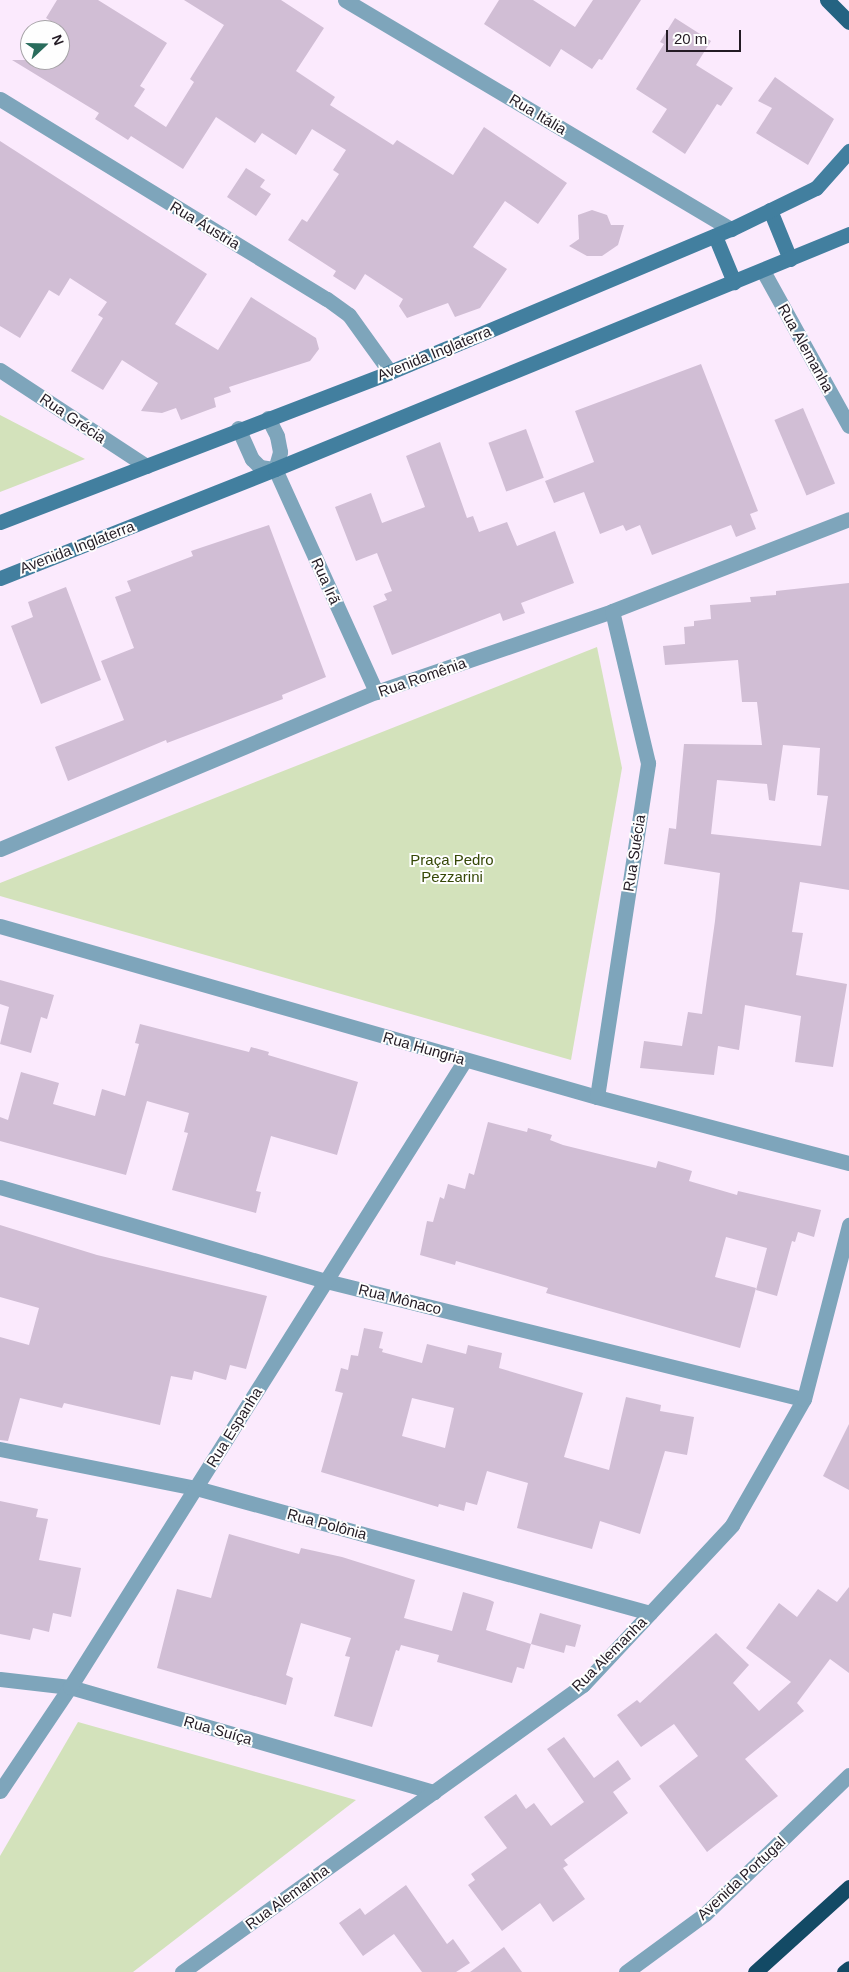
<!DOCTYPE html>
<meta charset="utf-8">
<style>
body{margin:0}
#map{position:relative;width:849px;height:1972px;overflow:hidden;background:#fbeafd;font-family:Arial,sans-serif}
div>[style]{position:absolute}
.green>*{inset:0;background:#d3e2bb}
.building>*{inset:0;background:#d1bed5;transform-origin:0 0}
.street>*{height:15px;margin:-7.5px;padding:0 7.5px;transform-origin:7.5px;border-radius:7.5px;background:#7ea5bb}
.secondary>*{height:15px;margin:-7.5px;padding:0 7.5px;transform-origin:7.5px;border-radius:7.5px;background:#427f9f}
.primary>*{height:15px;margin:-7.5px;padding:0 7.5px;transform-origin:7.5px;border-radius:7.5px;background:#246382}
.highway>*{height:15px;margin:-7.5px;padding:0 7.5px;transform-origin:7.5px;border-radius:7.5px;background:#134a65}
span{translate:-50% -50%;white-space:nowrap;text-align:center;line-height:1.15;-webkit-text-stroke:4px #fefefe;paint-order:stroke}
.street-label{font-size:15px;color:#231b24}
.park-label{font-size:15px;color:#364807}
.north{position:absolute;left:20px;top:20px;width:50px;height:50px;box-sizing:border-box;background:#fefefe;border:1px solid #a6a3a7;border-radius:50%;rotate:69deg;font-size:14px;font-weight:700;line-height:20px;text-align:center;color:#231b24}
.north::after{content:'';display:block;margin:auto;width:18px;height:22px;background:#296c5c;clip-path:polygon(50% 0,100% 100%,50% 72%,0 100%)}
.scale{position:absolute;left:666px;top:30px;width:75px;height:22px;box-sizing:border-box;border:2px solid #231b24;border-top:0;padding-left:6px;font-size:15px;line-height:18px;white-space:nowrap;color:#231b24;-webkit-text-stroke:4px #fefefe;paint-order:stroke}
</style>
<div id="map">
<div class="green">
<div style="clip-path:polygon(0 415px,85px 459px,0 492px)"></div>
<div style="clip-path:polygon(597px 647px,622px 768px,571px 1060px,0 896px,0 883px)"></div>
<div style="clip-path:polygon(78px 1722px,356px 1800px,133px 1972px,0 1972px,0 1856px)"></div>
</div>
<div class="building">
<div style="clip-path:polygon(57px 0,98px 0,167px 43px,140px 86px,145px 89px,134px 106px,166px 127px,194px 82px,190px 79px,224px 25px,184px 0,281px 0,324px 28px,296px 71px,335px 97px,330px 105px,393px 145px,397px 140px,453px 175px,484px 127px,567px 183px,538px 224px,505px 201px,473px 247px,507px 269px,480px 308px,455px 317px,448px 303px,407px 318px,399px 306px,403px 299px,365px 274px,355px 290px,333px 276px,336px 271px,288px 240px,302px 219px,307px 222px,339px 174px,333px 170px,346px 150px,312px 129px,296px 155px,262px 133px,255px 143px,216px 117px,183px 169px,131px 136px,128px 140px,95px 119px,99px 113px,12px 60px,60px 60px,60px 27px,46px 18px)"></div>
<div style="clip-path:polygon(499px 0,533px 0,575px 27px,593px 0,641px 0,602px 60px,599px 59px,592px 69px,561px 49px,550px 67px,484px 24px)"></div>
<div style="clip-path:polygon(675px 18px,711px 41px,696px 65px,733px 88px,721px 106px,717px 104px,685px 154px,652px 132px,667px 109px,636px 89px,664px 44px,660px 42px)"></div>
<div style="clip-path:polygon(775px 77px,834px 119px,808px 165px,756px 133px,772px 108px,758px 101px)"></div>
<div style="clip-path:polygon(0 141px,207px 274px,175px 324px,218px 350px,251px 297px,316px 338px,319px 349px,310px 361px,229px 387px,231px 392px,214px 398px,216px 407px,181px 420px,176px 408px,162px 413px,141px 411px,158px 383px,122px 360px,103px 390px,71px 371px,103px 318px,98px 315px,107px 302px,70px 278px,59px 296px,49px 290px,20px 338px,0 326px)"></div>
<div style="clip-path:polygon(246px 168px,265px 180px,260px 187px,271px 194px,256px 216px,227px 197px)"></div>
<div style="clip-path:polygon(592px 210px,607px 215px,611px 225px,624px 225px,618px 245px,602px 256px,587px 256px,569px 246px,579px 239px,578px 215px)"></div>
<div style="clip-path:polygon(701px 364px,758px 511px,750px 514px,756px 529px,736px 537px,731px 525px,652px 555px,640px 525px,626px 531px,623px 525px,600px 534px,584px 492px,554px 503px,545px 481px,594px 462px,575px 411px)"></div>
<div style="left:803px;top:408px;width:82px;height:31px;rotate:67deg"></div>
<div style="left:526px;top:429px;width:52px;height:40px;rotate:70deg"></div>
<div style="clip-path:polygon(440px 442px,467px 518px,473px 516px,479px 532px,507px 522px,517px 546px,555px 531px,574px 583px,521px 603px,525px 613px,503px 621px,500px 613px,392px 655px,373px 606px,387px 600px,384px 594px,392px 591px,377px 553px,356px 561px,335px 507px,371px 493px,382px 523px,425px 507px,406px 456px)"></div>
<div style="clip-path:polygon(269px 525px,326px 677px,282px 695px,283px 699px,167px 743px,166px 740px,68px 781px,55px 747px,124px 720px,101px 661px,134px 648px,115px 597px,131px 591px,127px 581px,193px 556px,191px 551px)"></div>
<div style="clip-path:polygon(evenodd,849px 583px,849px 890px,800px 882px,792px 932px,803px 933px,796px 975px,847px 984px,833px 1067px,795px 1062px,801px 1016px,745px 1005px,739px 1050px,718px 1046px,714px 1075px,640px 1068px,644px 1041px,682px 1046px,688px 1012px,702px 1014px,715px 921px,720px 873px,664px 864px,669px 828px,676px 829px,684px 744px,762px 745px,757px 702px,742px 702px,738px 660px,665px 665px,663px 646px,685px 644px,684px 627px,694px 626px,694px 621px,711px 619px,710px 605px,751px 602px,750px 597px,776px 595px,776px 591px,849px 583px,783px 745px,820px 748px,817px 795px,828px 796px,821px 846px,711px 834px,717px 780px,767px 784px,769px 800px,775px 801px,783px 745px)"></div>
<div style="clip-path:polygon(66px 587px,101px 680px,41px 704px,11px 626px,33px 617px,28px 602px)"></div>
<div style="clip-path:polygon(0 980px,54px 995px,47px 1019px,41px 1017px,31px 1053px,0 1044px,9px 1007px,0 1004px)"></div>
<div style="clip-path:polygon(140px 1024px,249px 1052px,251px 1047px,269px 1052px,268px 1055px,358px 1082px,337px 1155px,271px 1136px,256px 1191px,261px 1192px,256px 1213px,172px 1190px,188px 1133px,184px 1132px,189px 1113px,147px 1101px,126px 1175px,0 1141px,0 1117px,8px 1120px,21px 1072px,59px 1083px,53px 1104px,95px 1116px,102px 1089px,125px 1096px,139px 1044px,135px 1043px)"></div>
<div style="clip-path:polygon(488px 1122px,527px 1132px,528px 1128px,552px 1135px,550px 1140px,563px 1145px,656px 1168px,658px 1161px,692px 1171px,689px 1181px,737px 1195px,738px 1191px,821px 1210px,814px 1237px,798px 1232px,795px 1242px,792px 1241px,777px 1296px,756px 1290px,767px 1248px,726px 1237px,715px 1277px,756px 1288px,740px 1348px,546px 1293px,548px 1288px,456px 1261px,455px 1265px,420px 1255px,427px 1221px,433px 1222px,440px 1197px,444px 1199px,448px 1184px,465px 1189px,469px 1173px,474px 1175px)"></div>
<div style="clip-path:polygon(0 1225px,97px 1255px,267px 1296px,246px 1369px,230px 1365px,226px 1380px,194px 1371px,192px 1380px,171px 1376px,160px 1425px,64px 1403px,62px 1408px,20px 1398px,8px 1441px,0 1440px,0 1337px,29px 1345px,39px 1308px,0 1297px)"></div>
<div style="clip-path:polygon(evenodd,364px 1328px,383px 1332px,379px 1348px,383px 1349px,382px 1352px,422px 1363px,427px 1344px,466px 1354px,468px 1345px,502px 1353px,499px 1368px,583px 1393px,564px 1457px,609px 1470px,626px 1397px,661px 1405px,660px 1411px,694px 1417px,687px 1455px,665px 1451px,640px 1534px,600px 1521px,592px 1549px,517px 1528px,528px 1483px,487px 1471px,477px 1505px,466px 1502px,464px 1511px,439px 1504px,438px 1507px,321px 1472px,343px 1393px,335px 1391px,341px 1368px,348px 1370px,351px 1355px,358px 1356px,364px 1328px,412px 1398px,454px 1408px,445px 1448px,402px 1436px,412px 1398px)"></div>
<div style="clip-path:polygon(849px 1424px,849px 1490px,823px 1476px)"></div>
<div style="clip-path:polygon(0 1501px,38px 1509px,36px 1517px,48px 1519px,39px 1560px,81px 1568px,71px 1617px,53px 1613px,49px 1632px,33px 1628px,30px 1640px,0 1634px)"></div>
<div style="clip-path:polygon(229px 1534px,299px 1554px,301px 1548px,342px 1557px,415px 1580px,404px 1618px,452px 1631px,463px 1592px,490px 1600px,494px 1602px,486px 1630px,531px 1644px,524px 1669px,517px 1667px,512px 1683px,437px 1662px,439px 1655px,401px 1645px,399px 1651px,396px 1650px,372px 1727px,334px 1716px,350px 1657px,345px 1656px,351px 1638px,301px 1623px,286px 1675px,293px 1678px,286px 1705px,157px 1668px,177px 1589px,211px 1598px)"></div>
<div style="clip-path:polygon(849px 1587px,849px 1673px,830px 1659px,797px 1703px,804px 1711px,745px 1759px,778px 1796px,707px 1852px,659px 1786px,698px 1756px,674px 1724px,641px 1747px,617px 1715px,637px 1700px,640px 1703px,716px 1633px,749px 1665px,733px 1683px,759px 1711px,791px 1682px,746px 1648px,779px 1603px,797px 1617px,818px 1589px,837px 1602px)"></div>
<div style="clip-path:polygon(540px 1613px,581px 1625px,575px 1647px,566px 1645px,564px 1653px,531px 1644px)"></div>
<div style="clip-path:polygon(564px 1737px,594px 1778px,618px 1760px,631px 1779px,613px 1792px,628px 1813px,564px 1860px,568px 1865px,563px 1868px,585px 1899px,553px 1922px,540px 1903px,502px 1931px,468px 1885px,475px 1880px,471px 1874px,507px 1848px,484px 1817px,516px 1794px,526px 1809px,534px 1803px,551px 1826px,584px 1802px,547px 1749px)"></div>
<div style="clip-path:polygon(406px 1885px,447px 1944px,453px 1939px,470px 1963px,456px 1972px,422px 1972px,394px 1934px,363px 1956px,339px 1923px,360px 1908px,365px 1915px)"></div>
<div style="clip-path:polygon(504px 1947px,522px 1972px,470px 1972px)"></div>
</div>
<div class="street">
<div style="left:345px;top:0;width:449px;rotate:30.7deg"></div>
<div style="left:0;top:99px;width:383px;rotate:31.5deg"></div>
<div style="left:327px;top:299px;width:27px;rotate:36deg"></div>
<div style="left:349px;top:315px;width:70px;rotate:54.3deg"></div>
<div style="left:763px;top:271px;width:177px;rotate:61deg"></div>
<div style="left:0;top:370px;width:175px;rotate:33.3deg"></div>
<div style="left:268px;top:418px;width:20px;rotate:63deg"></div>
<div style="left:277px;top:436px;width:16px;rotate:79deg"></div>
<div style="left:280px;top:452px;width:18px;rotate:106deg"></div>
<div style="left:238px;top:428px;width:34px;rotate:66deg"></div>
<div style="left:252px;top:459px;width:11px;rotate:45deg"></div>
<div style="left:260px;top:467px;width:15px;rotate:8deg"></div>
<div style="left:275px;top:469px;width:245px;rotate:65.6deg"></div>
<div style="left:0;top:849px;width:407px;rotate:-22.7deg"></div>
<div style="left:376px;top:692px;width:250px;rotate:-18.9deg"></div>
<div style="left:612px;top:611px;width:254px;rotate:-21.2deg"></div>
<div style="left:0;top:926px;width:621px;rotate:15.98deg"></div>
<div style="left:597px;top:1097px;width:260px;rotate:14.7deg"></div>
<div style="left:597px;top:1097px;width:338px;rotate:-81.3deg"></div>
<div style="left:648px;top:763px;width:156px;rotate:-103.3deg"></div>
<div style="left:0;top:1187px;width:339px;rotate:16.1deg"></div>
<div style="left:326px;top:1281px;width:492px;rotate:13.9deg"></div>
<div style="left:0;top:1449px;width:200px;rotate:11.3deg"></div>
<div style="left:196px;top:1488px;width:471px;rotate:15.4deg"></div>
<div style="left:0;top:1679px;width:70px;rotate:6.5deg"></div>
<div style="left:70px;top:1687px;width:379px;rotate:16.1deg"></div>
<div style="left:0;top:1791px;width:125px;rotate:-56.1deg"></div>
<div style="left:70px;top:1687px;width:741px;rotate:-57.79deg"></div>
<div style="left:182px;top:1972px;width:493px;rotate:-35.6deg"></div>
<div style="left:583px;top:1685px;width:219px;rotate:-47deg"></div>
<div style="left:732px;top:1525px;width:145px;rotate:-60.3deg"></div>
<div style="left:804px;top:1399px;width:180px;rotate:-75.5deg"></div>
<div style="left:626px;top:1972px;width:98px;rotate:-36.3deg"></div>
<div style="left:705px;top:1914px;width:200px;rotate:-44deg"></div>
</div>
<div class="secondary">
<div style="left:770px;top:210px;width:53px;rotate:67.8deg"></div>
<div style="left:715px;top:236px;width:50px;rotate:67.6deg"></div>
<div style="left:0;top:522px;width:418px;rotate:-21deg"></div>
<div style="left:390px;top:372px;width:370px;rotate:-22.8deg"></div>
<div style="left:731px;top:229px;width:94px;rotate:-25.8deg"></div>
<div style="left:816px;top:188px;width:50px;rotate:-48.3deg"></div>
<div style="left:0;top:578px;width:296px;rotate:-21.6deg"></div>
<div style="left:275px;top:469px;width:620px;rotate:-22.26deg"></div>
</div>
<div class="primary">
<div style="left:827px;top:0;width:31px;rotate:45deg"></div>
</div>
<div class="highway">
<div style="left:755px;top:1972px;width:127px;rotate:-42.1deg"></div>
<div style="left:844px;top:1972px;width:6px;rotate:-39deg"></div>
</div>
<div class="street-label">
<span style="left:538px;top:114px;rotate:31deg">Rua Itália</span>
<span style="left:205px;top:225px;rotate:31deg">Rua Áustria</span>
<span style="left:806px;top:348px;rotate:61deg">Rua Alemanha</span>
<span style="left:434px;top:353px;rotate:-22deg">Avenida Inglaterra</span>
<span style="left:73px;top:418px;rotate:34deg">Rua Grécia</span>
<span style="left:77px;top:547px;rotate:-21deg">Avenida Inglaterra</span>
<span style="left:326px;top:581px;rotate:66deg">Rua Irã</span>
<span style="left:422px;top:677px;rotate:-19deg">Rua Romênia</span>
<span style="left:634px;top:853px;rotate:-81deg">Rua Suécia</span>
<span style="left:424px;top:1048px;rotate:16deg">Rua Hungria</span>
<span style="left:400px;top:1299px;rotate:14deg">Rua Mônaco</span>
<span style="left:234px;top:1427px;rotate:-58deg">Rua Espanha</span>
<span style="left:327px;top:1524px;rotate:15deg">Rua Polônia</span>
<span style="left:609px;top:1654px;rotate:-45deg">Rua Alemanha</span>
<span style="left:218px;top:1730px;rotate:16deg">Rua Suíça</span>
<span style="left:741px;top:1878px;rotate:-43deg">Avenida Portugal</span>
<span style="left:287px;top:1897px;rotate:-36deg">Rua Alemanha</span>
</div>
<div class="park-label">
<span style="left:452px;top:868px">Praça Pedro<br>Pezzarini</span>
</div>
<div class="north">N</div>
<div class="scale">20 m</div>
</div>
